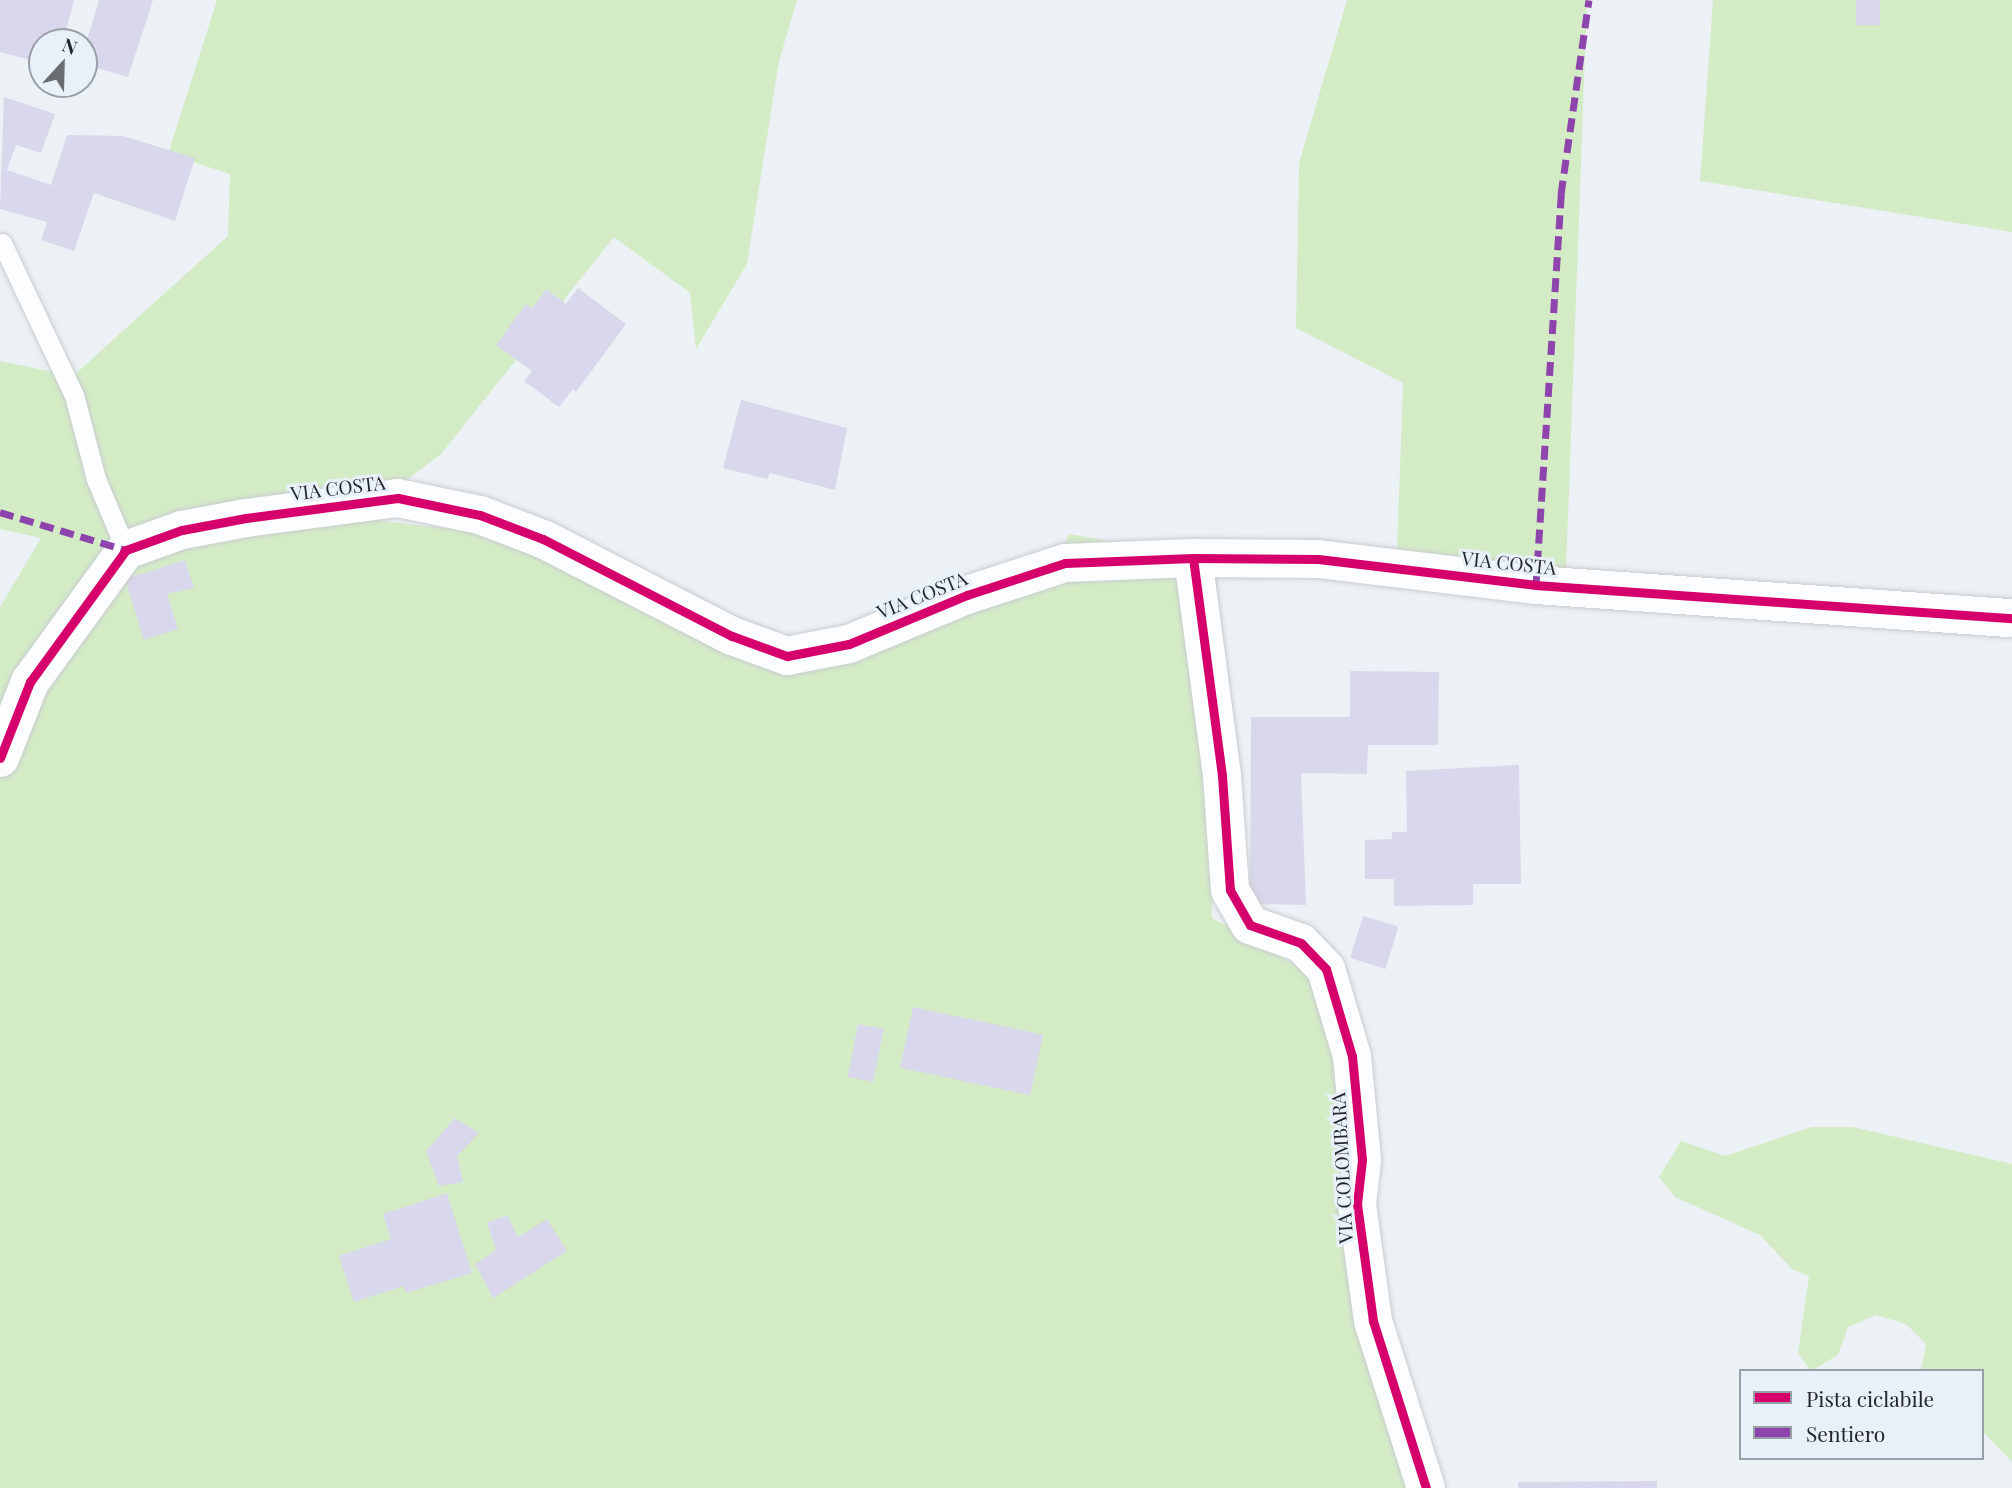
<!DOCTYPE html>
<style>
body{margin:0}
#map{position:relative;width:2012px;height:1488px;overflow:hidden;background:#ecf1f6;font-family:"Playfair Display",serif}
div>[style]{position:absolute}
.green>*{inset:0;background:#d4ecc6}
.building>*{inset:0;background:#d8d7eb;transform-origin:0 0}
.roads{filter:drop-shadow(0 0 2px #c9ccd0) drop-shadow(0 0 2px #c9ccd0)}
.lane>*{height:19px;margin:-9.5px;padding:0 9.5px;transform-origin:9.5px;border-radius:9.5px;background:#fcfdfe}
.street>*{height:38px;margin:-19px;padding:0 19px;transform-origin:19px;border-radius:19px;background:#fcfdfe}
.quiet>*{height:7px;margin-top:-3.5px;transform-origin:0;background:repeating-linear-gradient(90deg,#8e44ad 0 14px,transparent 0 21px)}
.cycleway>*{height:9px;margin:-4.5px;padding:0 4.5px;transform-origin:4.5px;border-radius:4.5px;background:#d6006c}
span{translate:-50% -50%;white-space:nowrap;text-align:center;line-height:1.15;-webkit-text-stroke:6px #e8f0fa;paint-order:stroke}
.street-label{font-size:19px;color:#23262a}
.legend{position:absolute;left:1739px;top:1369px;width:245px;height:91px;box-sizing:border-box;background:#e8f0fa;border:2px solid #999fa7;margin:0;padding:9px 12px;list-style:none;font-size:21px;color:#23262a}
.legend li{display:flex;align-items:center;gap:14px;height:35px}
.legend b{width:35px;border:2px solid #999fa7}
.north{position:absolute;left:28px;top:28px;width:70px;height:70px;box-sizing:border-box;background:#e8f0fa;border:2px solid #999fa7;border-radius:50%;rotate:22deg;font-size:19px;font-weight:700;line-height:28px;text-align:center;color:#23262a}
.north::after{content:'';display:block;margin:auto;width:24px;height:32px;background:#696d71;clip-path:polygon(50% 0,100% 100%,50% 72%,0 100%)}
</style>
<div id="map">
<div class="green">
<div style="clip-path:polygon(217px 0,797px 0,779px 61px,747px 264px,696px 349px,690px 293px,614px 237px,441px 454px,389px 493px,382px 521px,495px 534px,768px 659px,1062px 548px,1069px 534px,1143px 547px,1217px 572px,1212px 918px,1310px 973px,1333px 1046px,1338px 1136px,1350px 1240px,1438px 1488px,0 1488px,0 607px,41px 538px,0 529px,0 361px,73px 376px,228px 236px,230px 174px,168px 154px)"></div>
<div style="clip-path:polygon(1347px 0,1587px 0,1566px 571px,1397px 552px,1403px 383px,1296px 328px,1299px 163px)"></div>
<div style="clip-path:polygon(1713px 0,2012px 0,2012px 232px,1700px 181px)"></div>
<div style="clip-path:polygon(1812px 1127px,1853px 1127px,2012px 1164px,2012px 1462px,1982px 1431px,1982px 1371px,1921px 1371px,1926px 1344px,1906px 1324px,1876px 1315px,1848px 1327px,1838px 1355px,1811px 1371px,1798px 1353px,1809px 1276px,1792px 1269px,1760px 1235px,1675px 1197px,1659px 1177px,1681px 1141px,1725px 1156px)"></div>
</div>
<div class="building">
<div style="clip-path:polygon(0 0,74px 0,63px 42px,42px 42px,42px 63px,0 52px)"></div>
<div style="clip-path:polygon(99px 0,153px 0,128px 77px,87px 65px,91px 52px,84px 50px)"></div>
<div style="left:1856px;top:0;width:24px;height:25px"></div>
<div style="clip-path:polygon(4px 97px,55px 114px,41px 153px,16px 145px,7px 170px,51px 185px,67px 135px,123px 136px,195px 158px,175px 221px,94px 193px,74px 251px,41px 240px,47px 222px,0 209px)"></div>
<div style="clip-path:polygon(578px 288px,626px 324px,576px 392px,573px 389px,559px 407px,524px 381px,532px 371px,496px 345px,526px 304px,532px 309px,546px 289px,566px 304px)"></div>
<div style="clip-path:polygon(741px 400px,847px 428px,835px 490px,770px 473px,767px 479px,723px 468px)"></div>
<div style="clip-path:polygon(185px 560px,194px 588px,167px 594px,178px 629px,144px 640px,125px 579px)"></div>
<div style="clip-path:polygon(1350px 671px,1439px 672px,1438px 745px,1368px 745px,1367px 774px,1301px 773px,1306px 905px,1250px 904px,1251px 717px,1350px 717px)"></div>
<div style="clip-path:polygon(1519px 765px,1521px 884px,1473px 884px,1473px 905px,1394px 906px,1394px 879px,1365px 879px,1365px 840px,1392px 839px,1392px 832px,1407px 832px,1406px 771px)"></div>
<div style="left:1363px;top:916px;width:37px;height:44px;rotate:17deg"></div>
<div style="left:913px;top:1007px;width:133px;height:62px;rotate:12deg"></div>
<div style="left:858px;top:1024px;width:26px;height:54px;rotate:11deg"></div>
<div style="clip-path:polygon(455px 1118px,479px 1133px,457px 1156px,463px 1182px,439px 1186px,426px 1151px)"></div>
<div style="clip-path:polygon(447px 1193px,472px 1273px,406px 1293px,403px 1286px,354px 1302px,339px 1256px,391px 1239px,383px 1214px)"></div>
<div style="clip-path:polygon(507px 1215px,518px 1237px,547px 1219px,567px 1251px,493px 1298px,475px 1264px,496px 1250px,487px 1223px)"></div>
<div style="clip-path:polygon(1657px 1481px,1657px 1488px,1518px 1488px,1518px 1482px)"></div>
</div>
<div class="roads">
<div class="lane">
<div style="left:2px;top:243px;width:168px;rotate:64.7deg"></div>
<div style="left:74px;top:395px;width:87px;rotate:75.3deg"></div>
<div style="left:96px;top:479px;width:77px;rotate:67.1deg"></div>
</div>
<div class="street">
<div style="left:1193px;top:558px;width:220px;rotate:82.4deg"></div>
<div style="left:1222px;top:776px;width:114px;rotate:86deg"></div>
<div style="left:1230px;top:890px;width:40px;rotate:60.3deg"></div>
<div style="left:1250px;top:925px;width:54px;rotate:19.4deg"></div>
<div style="left:1301px;top:943px;width:36px;rotate:46deg"></div>
<div style="left:1326px;top:969px;width:91px;rotate:73.4deg"></div>
<div style="left:1352px;top:1056px;width:104px;rotate:84.5deg"></div>
<div style="left:1362px;top:1160px;width:44px;rotate:96.5deg"></div>
<div style="left:1357px;top:1204px;width:118px;rotate:82.2deg"></div>
<div style="left:1373px;top:1321px;width:175px;rotate:72.4deg"></div>
<div style="left:0;top:758px;width:82px;rotate:-68.5deg"></div>
<div style="left:30px;top:682px;width:163px;rotate:-54deg"></div>
<div style="left:126px;top:550px;width:59px;rotate:-19.7deg"></div>
<div style="left:182px;top:530px;width:65px;rotate:-10.6deg"></div>
<div style="left:246px;top:518px;width:153px;rotate:-7.5deg"></div>
<div style="left:398px;top:498px;width:84px;rotate:11.7deg"></div>
<div style="left:480px;top:515px;width:67px;rotate:20.9deg"></div>
<div style="left:543px;top:539px;width:212px;rotate:27.2deg"></div>
<div style="left:732px;top:636px;width:59px;rotate:20deg"></div>
<div style="left:787px;top:656px;width:63px;rotate:-11deg"></div>
<div style="left:849px;top:644px;width:128px;rotate:-22.6deg"></div>
<div style="left:967px;top:595px;width:103px;rotate:-18.1deg"></div>
<div style="left:1065px;top:563px;width:128px;rotate:-2.2deg"></div>
<div style="left:1193px;top:558px;width:125px;rotate:0.5deg"></div>
<div style="left:1318px;top:559px;width:220px;rotate:6.8deg"></div>
<div style="left:1536px;top:585px;width:477px;rotate:4deg"></div>
</div>
</div>
<div class="quiet">
<div style="left:0;top:512px;width:132px;rotate:16.8deg"></div>
<div style="left:1536px;top:585px;width:392px;rotate:-86.3deg"></div>
<div style="left:1561px;top:194px;width:196px;rotate:-81.8deg"></div>
</div>
<div class="cycleway">
<div style="left:1193px;top:558px;width:220px;rotate:82.4deg"></div>
<div style="left:1222px;top:776px;width:114px;rotate:86deg"></div>
<div style="left:1230px;top:890px;width:40px;rotate:60.3deg"></div>
<div style="left:1250px;top:925px;width:54px;rotate:19.4deg"></div>
<div style="left:1301px;top:943px;width:36px;rotate:46deg"></div>
<div style="left:1326px;top:969px;width:91px;rotate:73.4deg"></div>
<div style="left:1352px;top:1056px;width:104px;rotate:84.5deg"></div>
<div style="left:1362px;top:1160px;width:44px;rotate:96.5deg"></div>
<div style="left:1357px;top:1204px;width:118px;rotate:82.2deg"></div>
<div style="left:1373px;top:1321px;width:175px;rotate:72.4deg"></div>
<div style="left:0;top:758px;width:82px;rotate:-68.5deg"></div>
<div style="left:30px;top:682px;width:163px;rotate:-54deg"></div>
<div style="left:126px;top:550px;width:59px;rotate:-19.7deg"></div>
<div style="left:182px;top:530px;width:65px;rotate:-10.6deg"></div>
<div style="left:246px;top:518px;width:153px;rotate:-7.5deg"></div>
<div style="left:398px;top:498px;width:84px;rotate:11.7deg"></div>
<div style="left:480px;top:515px;width:67px;rotate:20.9deg"></div>
<div style="left:543px;top:539px;width:212px;rotate:27.2deg"></div>
<div style="left:732px;top:636px;width:59px;rotate:20deg"></div>
<div style="left:787px;top:656px;width:63px;rotate:-11deg"></div>
<div style="left:849px;top:644px;width:128px;rotate:-22.6deg"></div>
<div style="left:967px;top:595px;width:103px;rotate:-18.1deg"></div>
<div style="left:1065px;top:563px;width:128px;rotate:-2.2deg"></div>
<div style="left:1193px;top:558px;width:125px;rotate:0.5deg"></div>
<div style="left:1318px;top:559px;width:220px;rotate:6.8deg"></div>
<div style="left:1536px;top:585px;width:477px;rotate:4deg"></div>
</div>
<div class="street-label">
<span style="left:338px;top:488px;rotate:-7deg">VIA COSTA</span>
<span style="left:1509px;top:563px;rotate:6deg">VIA COSTA</span>
<span style="left:922px;top:595px;rotate:-22deg">VIA COSTA</span>
<span style="left:1342px;top:1168px;rotate:-93deg">VIA COLOMBARA</span>
</div>
<ul class="legend">
<li><b style="height:9px;background:#d6006c"></b>Pista ciclabile</li>
<li><b style="height:9px;background:#8e44ad"></b>Sentiero</li>
</ul>
<div class="north">N</div>
</div>
